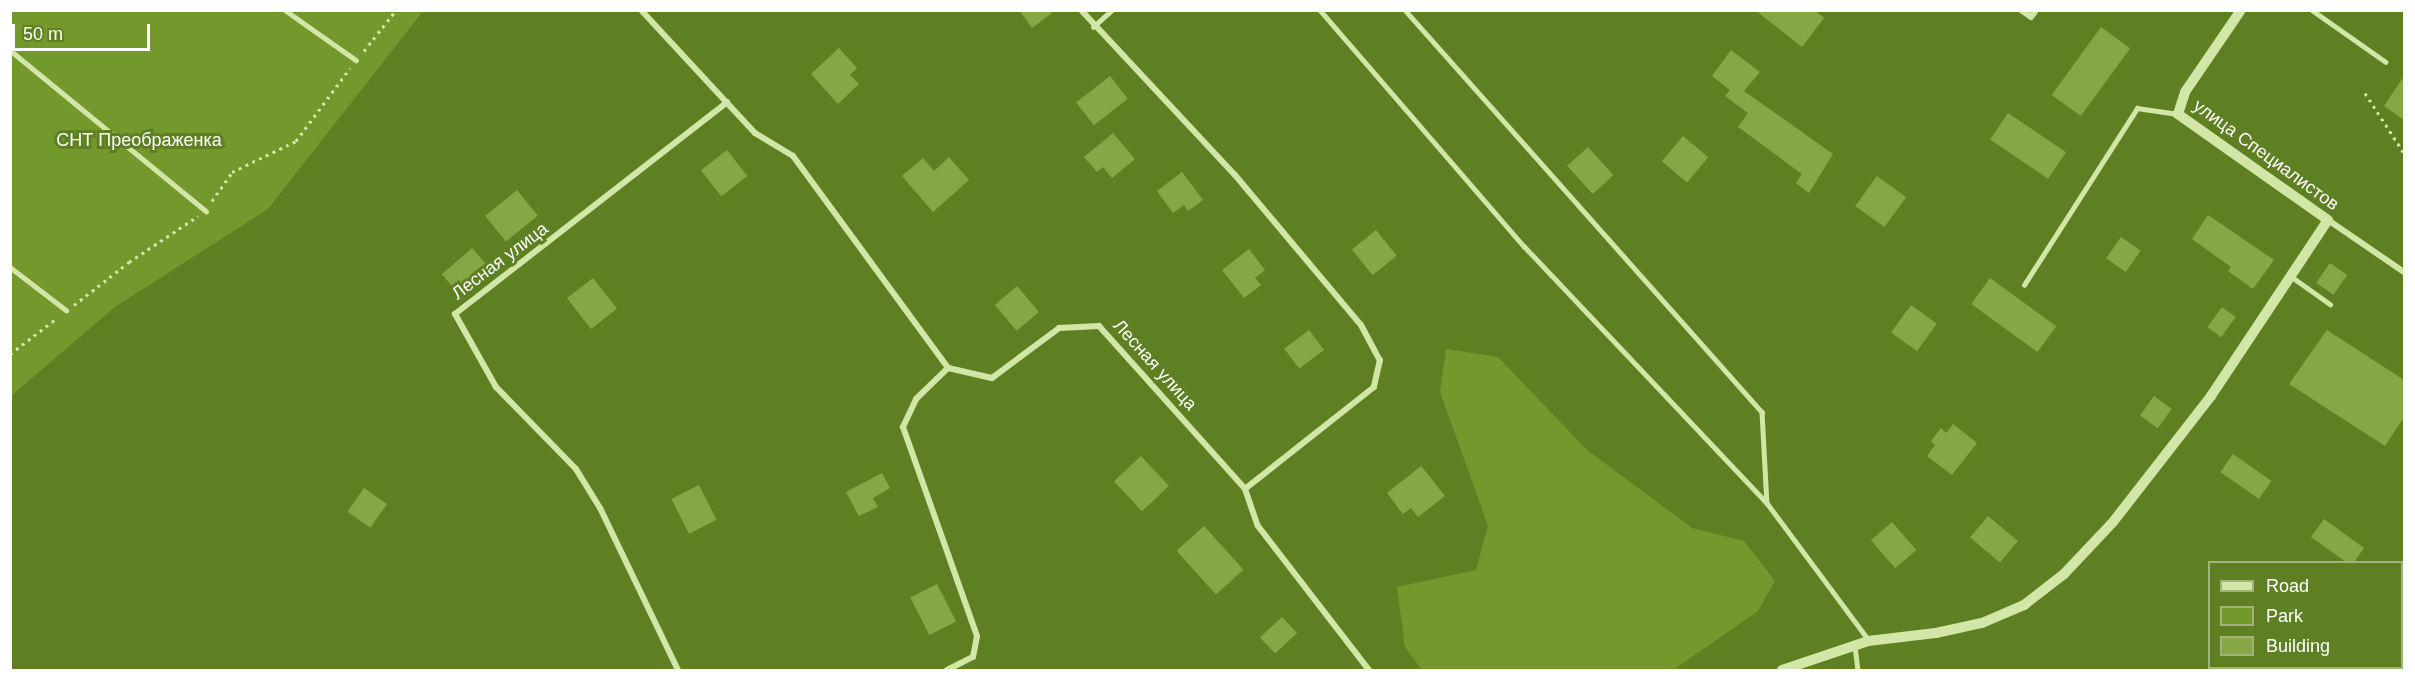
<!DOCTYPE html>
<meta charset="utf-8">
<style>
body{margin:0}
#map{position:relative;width:2415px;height:681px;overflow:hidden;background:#5f8022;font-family:Arial,sans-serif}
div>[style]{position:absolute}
.green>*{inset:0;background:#73982c}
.building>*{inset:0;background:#86a746;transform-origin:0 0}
.path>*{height:3px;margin-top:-1.5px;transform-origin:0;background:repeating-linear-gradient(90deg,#d2e7a7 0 3px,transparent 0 7.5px)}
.service>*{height:4.5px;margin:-2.25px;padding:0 2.25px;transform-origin:2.25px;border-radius:2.25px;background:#d2e7a7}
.minor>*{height:6px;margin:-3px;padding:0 3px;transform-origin:3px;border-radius:3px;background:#d2e7a7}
.tertiary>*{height:10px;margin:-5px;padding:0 5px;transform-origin:5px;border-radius:5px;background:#d2e7a7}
span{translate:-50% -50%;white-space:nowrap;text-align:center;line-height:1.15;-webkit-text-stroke:6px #5f8022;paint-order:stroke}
.park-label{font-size:18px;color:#fdfefa}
.street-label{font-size:18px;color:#fff}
.frame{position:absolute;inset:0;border:12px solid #fff;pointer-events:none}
.legend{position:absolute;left:2208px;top:561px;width:195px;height:108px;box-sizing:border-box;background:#5f8022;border:2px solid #9fb37a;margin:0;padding:8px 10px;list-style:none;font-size:18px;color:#fff}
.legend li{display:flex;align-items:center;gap:12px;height:30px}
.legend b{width:30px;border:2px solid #9fb37a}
.scale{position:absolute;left:12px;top:24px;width:138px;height:27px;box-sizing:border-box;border:3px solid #fff;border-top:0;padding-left:8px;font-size:18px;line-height:21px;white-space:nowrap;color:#fff;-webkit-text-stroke:4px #5f8022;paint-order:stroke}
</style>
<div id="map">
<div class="green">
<div style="clip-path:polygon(11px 11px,423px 11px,268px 209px,115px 307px,11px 396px)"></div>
<div style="clip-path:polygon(1446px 349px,1498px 357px,1587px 450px,1692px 528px,1744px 541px,1775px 581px,1758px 611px,1673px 670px,1422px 670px,1405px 647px,1397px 587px,1476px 570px,1488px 526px,1440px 392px)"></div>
</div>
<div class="building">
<div style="clip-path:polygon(1019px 10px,1056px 10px,1032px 28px)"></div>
<div style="clip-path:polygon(1755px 10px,1814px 10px,1824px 18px,1802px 47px)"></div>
<div style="left:2101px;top:27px;width:36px;height:84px;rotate:36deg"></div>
<div style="clip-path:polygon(839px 48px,857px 68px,850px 75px,859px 84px,838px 104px,811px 74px)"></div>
<div style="clip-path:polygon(1731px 50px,1760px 72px,1744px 91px,1833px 154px,1809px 193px,1796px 183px,1802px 174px,1738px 127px,1748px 113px,1725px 96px,1730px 90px,1712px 76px)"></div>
<div style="left:1110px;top:76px;width:29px;height:43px;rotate:52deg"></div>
<div style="clip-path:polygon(2404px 76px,2404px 120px,2384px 106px)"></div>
<div style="left:2008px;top:113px;width:70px;height:32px;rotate:34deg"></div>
<div style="clip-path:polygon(1113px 133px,1135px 159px,1112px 178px,1103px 167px,1097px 172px,1084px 157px)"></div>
<div style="left:1683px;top:136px;width:33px;height:33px;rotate:40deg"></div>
<div style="left:1588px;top:147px;width:38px;height:28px;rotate:48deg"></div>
<div style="left:727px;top:150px;width:33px;height:33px;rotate:52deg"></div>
<div style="clip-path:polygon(949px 157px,969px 180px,933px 212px,902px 176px,923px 158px,934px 171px)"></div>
<div style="clip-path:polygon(1182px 172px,1203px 200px,1188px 211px,1184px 205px,1173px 213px,1157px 191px)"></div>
<div style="left:1877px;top:176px;width:36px;height:37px;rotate:36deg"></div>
<div style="left:517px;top:190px;width:33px;height:41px;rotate:51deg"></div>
<div style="clip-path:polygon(2208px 215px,2274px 260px,2253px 289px,2228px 271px,2231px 267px,2192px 239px)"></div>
<div style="left:1376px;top:230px;width:33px;height:31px;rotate:51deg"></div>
<div style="left:2121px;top:237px;width:24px;height:26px;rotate:35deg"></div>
<div style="left:472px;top:248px;width:32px;height:40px;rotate:49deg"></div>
<div style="clip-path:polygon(1249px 249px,1265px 270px,1255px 278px,1261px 285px,1244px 298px,1222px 270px)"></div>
<div style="left:2330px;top:263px;width:21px;height:24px;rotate:35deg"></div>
<div style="left:593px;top:278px;width:39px;height:33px;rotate:52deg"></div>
<div style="left:1990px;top:278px;width:82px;height:32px;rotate:36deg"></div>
<div style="left:1017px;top:286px;width:34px;height:29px;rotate:50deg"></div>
<div style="left:1911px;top:305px;width:32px;height:34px;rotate:36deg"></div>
<div style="left:2222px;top:307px;width:17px;height:25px;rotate:36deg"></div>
<div style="left:1309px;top:330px;width:25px;height:31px;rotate:53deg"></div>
<div style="clip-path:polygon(2327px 330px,2404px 380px,2404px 417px,2385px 446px,2289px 384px)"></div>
<div style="left:2154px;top:396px;width:22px;height:24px;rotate:36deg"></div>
<div style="clip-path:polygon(1953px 424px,1977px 443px,1952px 475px,1927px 456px,1935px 445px,1931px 441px,1941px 428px,1946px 433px)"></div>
<div style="left:2233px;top:454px;width:47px;height:22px;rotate:35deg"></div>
<div style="left:1141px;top:456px;width:41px;height:37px;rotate:47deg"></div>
<div style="clip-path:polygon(1421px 466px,1445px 496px,1418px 517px,1411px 508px,1403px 514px,1387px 493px)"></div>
<div style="clip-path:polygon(882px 473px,890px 488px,873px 498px,878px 507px,859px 516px,846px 492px)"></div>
<div style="left:699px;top:485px;width:39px;height:31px;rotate:63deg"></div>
<div style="left:364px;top:488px;width:28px;height:29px;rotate:35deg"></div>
<div style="left:1988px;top:516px;width:39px;height:28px;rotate:40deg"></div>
<div style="clip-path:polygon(2324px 519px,2364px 548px,2354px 562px,2346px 562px,2311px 537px)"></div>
<div style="left:1892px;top:522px;width:37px;height:28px;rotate:49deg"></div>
<div style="left:1204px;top:526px;width:59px;height:37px;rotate:48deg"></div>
<div style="left:937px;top:584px;width:42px;height:30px;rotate:63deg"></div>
<div style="left:1282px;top:617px;width:22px;height:30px;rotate:47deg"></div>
</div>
<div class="path">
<div style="left:364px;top:51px;width:52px;rotate:-52deg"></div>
<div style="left:2365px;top:93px;width:72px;rotate:57deg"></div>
<div style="left:212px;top:201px;width:35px;rotate:-55deg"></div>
<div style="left:232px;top:172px;width:71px;rotate:-25.8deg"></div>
<div style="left:296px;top:141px;width:91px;rotate:-53.5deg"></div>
<div style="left:74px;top:305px;width:70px;rotate:-38deg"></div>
<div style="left:129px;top:262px;width:83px;rotate:-33.7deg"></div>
<div style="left:10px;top:354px;width:59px;rotate:-37.5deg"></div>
</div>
<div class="service">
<div style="left:285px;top:10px;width:87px;rotate:35.2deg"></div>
<div style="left:1320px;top:10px;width:312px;rotate:49.2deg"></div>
<div style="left:1524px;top:246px;width:354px;rotate:46.6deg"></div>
<div style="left:1405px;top:10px;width:538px;rotate:48.39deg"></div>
<div style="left:1762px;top:412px;width:91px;rotate:86.9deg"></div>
<div style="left:1767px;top:503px;width:169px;rotate:53.4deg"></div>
<div style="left:2312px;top:10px;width:90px;rotate:35.1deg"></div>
<div style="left:1093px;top:27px;width:25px;rotate:-42deg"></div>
<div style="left:10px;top:50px;width:254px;rotate:39.4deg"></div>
<div style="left:10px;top:267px;width:71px;rotate:37.5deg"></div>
<div style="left:2292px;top:277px;width:47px;rotate:35.4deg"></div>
<div style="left:2024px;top:285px;width:210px;rotate:-57.4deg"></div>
<div style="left:2137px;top:108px;width:41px;rotate:8.3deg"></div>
<div style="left:1855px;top:646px;width:24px;rotate:83deg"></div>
</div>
<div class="minor">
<div style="left:641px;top:10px;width:168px;rotate:47.2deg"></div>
<div style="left:755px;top:133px;width:44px;rotate:31.2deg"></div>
<div style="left:793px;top:156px;width:263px;rotate:53.8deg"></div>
<div style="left:948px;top:368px;width:45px;rotate:12.8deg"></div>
<div style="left:992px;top:378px;width:84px;rotate:-36.7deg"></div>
<div style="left:1059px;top:328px;width:40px;rotate:-2.9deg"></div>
<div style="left:1099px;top:326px;width:219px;rotate:48.1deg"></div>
<div style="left:1081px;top:10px;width:226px;rotate:47deg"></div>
<div style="left:1235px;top:175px;width:196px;rotate:50deg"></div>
<div style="left:1361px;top:325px;width:40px;rotate:62deg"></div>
<div style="left:1380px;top:360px;width:28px;rotate:103deg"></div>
<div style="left:1374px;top:387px;width:164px;rotate:141.7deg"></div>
<div style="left:1245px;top:489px;width:39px;rotate:71deg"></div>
<div style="left:1258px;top:526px;width:182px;rotate:52.4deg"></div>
<div style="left:2021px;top:10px;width:12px;rotate:35deg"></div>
<div style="left:2031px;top:17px;width:9px;rotate:-54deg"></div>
<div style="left:2328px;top:220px;width:92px;rotate:34.4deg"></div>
<div style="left:678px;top:670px;width:180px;rotate:-115.7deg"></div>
<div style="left:600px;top:508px;width:46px;rotate:-121.6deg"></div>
<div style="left:576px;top:469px;width:115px;rotate:-134.3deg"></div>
<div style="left:496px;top:387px;width:84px;rotate:-119.3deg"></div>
<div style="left:455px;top:314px;width:345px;rotate:-37.9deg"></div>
<div style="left:947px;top:670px;width:29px;rotate:-27deg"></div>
<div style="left:973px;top:657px;width:21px;rotate:-79deg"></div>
<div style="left:977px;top:636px;width:222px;rotate:-109.5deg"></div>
<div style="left:903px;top:427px;width:31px;rotate:-65deg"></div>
<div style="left:916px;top:399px;width:45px;rotate:-44.1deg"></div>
</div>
<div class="tertiary">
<div style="left:1782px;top:670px;width:91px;rotate:-18.6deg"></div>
<div style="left:1868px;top:641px;width:68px;rotate:-6.7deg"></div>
<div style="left:1936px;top:633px;width:47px;rotate:-12.3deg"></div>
<div style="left:1982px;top:623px;width:46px;rotate:-23.2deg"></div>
<div style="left:2024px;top:605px;width:51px;rotate:-37.8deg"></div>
<div style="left:2064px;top:574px;width:71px;rotate:-46.7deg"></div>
<div style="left:2113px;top:522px;width:160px;rotate:-52.1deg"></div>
<div style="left:2211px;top:396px;width:211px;rotate:-56.4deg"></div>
<div style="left:2328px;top:220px;width:184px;rotate:-144.8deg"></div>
<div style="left:2178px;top:114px;width:23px;rotate:-72deg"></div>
<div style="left:2185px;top:92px;width:99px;rotate:-55.7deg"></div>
</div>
<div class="park-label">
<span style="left:139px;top:140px">СНТ Преображенка</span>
</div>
<div class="street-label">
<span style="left:2266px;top:155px;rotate:36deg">улица Специалистов</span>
<span style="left:500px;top:261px;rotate:-37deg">Лесная улица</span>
<span style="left:1155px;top:365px;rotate:48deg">Лесная улица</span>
</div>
<div class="frame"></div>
<ul class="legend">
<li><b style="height:8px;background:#d2e7a7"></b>Road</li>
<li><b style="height:16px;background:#73982c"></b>Park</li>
<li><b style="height:16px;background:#86a746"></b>Building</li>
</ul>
<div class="scale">50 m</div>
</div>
